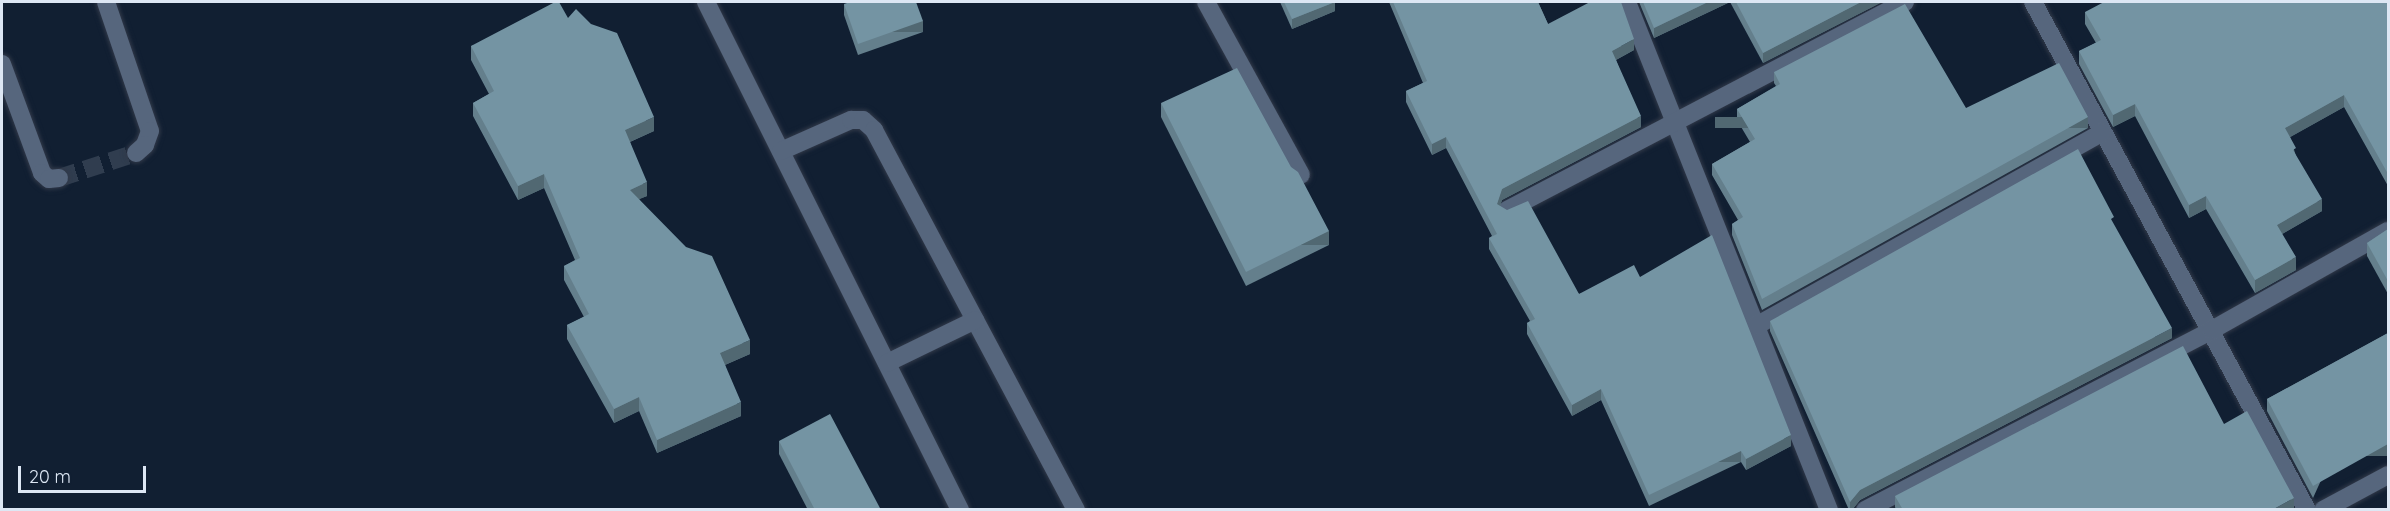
<!DOCTYPE html>
<style>
body{margin:0}
#map{position:relative;width:2390px;height:511px;overflow:hidden;background:#111f32;font-family:Quicksand,sans-serif}
div>[style]{position:absolute}
.minor-tunnel>*{height:18px;margin-top:-9px;transform-origin:0;background:repeating-linear-gradient(90deg,#303d4f 0 18px,transparent 0 27px)}
.roads{filter:drop-shadow(0 0 2px #313949) drop-shadow(0 0 2px #313949)}
.minor>*{height:18px;margin:-9px;padding:0 9px;transform-origin:9px;border-radius:9px;background:#56667d}
.wall>*{inset:0;background:#647f8c}
.shaded-wall>*{inset:0;background:#516872;transform-origin:0 0}
.building>*{inset:0;background:#7494a3}
span{translate:-50% -50%;white-space:nowrap;text-align:center;line-height:1.15;-webkit-text-stroke:6px #111f32;paint-order:stroke}
.frame{position:absolute;inset:0;border:3px solid #dde7f4;pointer-events:none}
.scale{position:absolute;left:18px;top:466px;width:128px;height:27px;box-sizing:border-box;border:3px solid #dde7f4;border-top:0;padding-left:8px;font-size:18px;line-height:21px;white-space:nowrap;color:#dde7f4;-webkit-text-stroke:4px #111f32;paint-order:stroke}
</style>
<div id="map">
<div class="minor-tunnel">
<div style="left:59px;top:178px;width:81px;rotate:-18deg"></div>
</div>
<div class="roads">
<div class="minor">
<div style="left:106px;top:2px;width:136px;rotate:71.2deg"></div>
<div style="left:150px;top:131px;width:15px;rotate:110deg"></div>
<div style="left:145px;top:145px;width:12px;rotate:138deg"></div>
<div style="left:706px;top:2px;width:568px;rotate:63.43deg"></div>
<div style="left:1206px;top:2px;width:197px;rotate:61.2deg"></div>
<div style="left:1627px;top:2px;width:547px;rotate:68.32deg"></div>
<div style="left:2033px;top:2px;width:577px;rotate:61.66deg"></div>
<div style="left:2px;top:64px;width:116px;rotate:69.8deg"></div>
<div style="left:42px;top:173px;width:9px;rotate:41deg"></div>
<div style="left:49px;top:179px;width:10px;rotate:-6deg"></div>
<div style="left:781px;top:151px;width:77px;rotate:-23.9deg"></div>
<div style="left:851px;top:120px;width:12px"></div>
<div style="left:863px;top:120px;width:15px;rotate:42deg"></div>
<div style="left:874px;top:130px;width:430px;rotate:62deg"></div>
<div style="left:1507px;top:210px;width:449px;rotate:-27.6deg"></div>
<div style="left:1756px;top:326px;width:396px;rotate:-29.2deg"></div>
<div style="left:887px;top:363px;width:98px;rotate:-26deg"></div>
<div style="left:1865px;top:510px;width:391px;rotate:-27.4deg"></div>
<div style="left:2212px;top:330px;width:202px;rotate:-29.4deg"></div>
<div style="left:2323px;top:510px;width:74px;rotate:-28.3deg"></div>
</div>
</div>
<div class="wall">
<div style="clip-path:polygon(1280px 2px,1335px 2px,1335px 11px,1292px 29px)"></div>
<div style="clip-path:polygon(1389px 2px,1538px 2px,1548px 24px,1634px 50px,1616px 60px,1641px 127px,1502px 200px,1500px 206px,1579px 294px,1640px 277px,1791px 446px,1746px 470px,1741px 462px,1649px 506px,1601px 400px,1572px 416px,1527px 334px,1527px 323px,1530px 321px,1489px 249px,1489px 238px,1492px 236px,1446px 148px,1432px 155px,1406px 102px,1406px 91px,1423px 83px)"></div>
<div style="clip-path:polygon(1639px 2px,1730px 2px,1654px 38px)"></div>
<div style="clip-path:polygon(1730px 2px,1882px 2px,1763px 63px)"></div>
<div style="clip-path:polygon(2388px 2px,2388px 186px,2344px 107px,2290px 137px,2296px 156px,2322px 211px,2282px 234px,2296px 270px,2255px 293px,2206px 209px,2189px 218px,2135px 116px,2113px 127px,2079px 64px,2079px 51px,2096px 43px,2085px 24px,2085px 12px)"></div>
<div style="clip-path:polygon(844px 4px,923px 32px,858px 55px,844px 15px)"></div>
<div style="clip-path:polygon(568px 18px,654px 131px,630px 142px,647px 196px,639px 199px,750px 354px,725px 365px,741px 416px,657px 453px,639px 411px,614px 423px,567px 339px,567px 325px,584px 317px,564px 280px,564px 266px,575px 260px,544px 188px,518px 200px,473px 116px,473px 103px,489px 94px,471px 60px,471px 46px)"></div>
<div style="clip-path:polygon(1774px 72px,1966px 108px,2088px 128px,1762px 310px,1732px 235px,1732px 224px,1738px 220px,1712px 175px,1712px 164px,1750px 142px,1737px 120px,1737px 109px,1776px 86px,1774px 83px)"></div>
<div style="clip-path:polygon(1161px 103px,1291px 167px,1329px 245px,1246px 286px,1161px 117px)"></div>
<div style="clip-path:polygon(2388px 229px,2388px 294px,2367px 256px,2367px 243px)"></div>
<div style="clip-path:polygon(1770px 321px,2172px 338px,1860px 500px,1852px 510px,1849px 510px,1770px 331px)"></div>
<div style="clip-path:polygon(2388px 333px,2313px 498px,2267px 411px,2267px 399px)"></div>
<div style="clip-path:polygon(779px 441px,881px 510px,808px 510px,779px 454px)"></div>
<div style="clip-path:polygon(1895px 496px,2294px 509px,1896px 510px,1895px 507px)"></div>
</div>
<div class="shaded-wall">
<div style="clip-path:polygon(1335px 2px,1335px 11px,1292px 29px,1292px 19px)"></div>
<div style="clip-path:polygon(1708px 2px,1730px 2px,1654px 38px,1654px 28px)"></div>
<div style="clip-path:polygon(1861px 2px,1882px 2px,1763px 63px,1763px 53px)"></div>
<div style="left:923px;top:21px;width:11px;height:69px;rotate:90deg"></div>
<div style="clip-path:polygon(1634px 39px,1634px 50px,1612px 62px,1612px 51px)"></div>
<div style="clip-path:polygon(2344px 95px,2344px 107px,2285px 140px,2285px 128px)"></div>
<div style="clip-path:polygon(2135px 104px,2135px 116px,2113px 127px,2113px 115px)"></div>
<div style="clip-path:polygon(1641px 116px,1641px 127px,1502px 200px,1497px 215px,1497px 204px,1502px 189px)"></div>
<div style="clip-path:polygon(654px 117px,654px 131px,625px 144px,625px 130px)"></div>
<div style="left:2088px;top:117px;width:11px;height:373px;rotate:90deg"></div>
<div style="clip-path:polygon(1446px 137px,1446px 148px,1432px 155px,1432px 144px)"></div>
<div style="clip-path:polygon(544px 174px,544px 188px,518px 200px,518px 186px)"></div>
<div style="clip-path:polygon(647px 182px,647px 196px,630px 203px,630px 190px)"></div>
<div style="clip-path:polygon(2206px 196px,2206px 209px,2189px 218px,2189px 205px)"></div>
<div style="clip-path:polygon(2322px 199px,2322px 211px,2277px 237px,2277px 225px)"></div>
<div style="left:1329px;top:231px;width:14px;height:93px;rotate:90deg"></div>
<div style="clip-path:polygon(2296px 257px,2296px 270px,2255px 293px,2255px 280px)"></div>
<div style="clip-path:polygon(2172px 328px,2172px 338px,1860px 500px,1852px 510px,1850px 510px,1850px 502px,1860px 490px)"></div>
<div style="clip-path:polygon(750px 340px,750px 354px,720px 367px,720px 353px)"></div>
<div style="clip-path:polygon(1601px 389px,1601px 400px,1572px 416px,1572px 405px)"></div>
<div style="clip-path:polygon(639px 397px,639px 411px,614px 423px,614px 409px)"></div>
<div style="clip-path:polygon(741px 402px,741px 416px,657px 453px,657px 440px)"></div>
<div style="clip-path:polygon(1791px 435px,1791px 446px,1746px 470px,1746px 459px)"></div>
<div style="left:2388px;top:444px;width:12px;height:86px;rotate:90deg"></div>
<div style="left:1741px;top:451px;width:11px;height:102px;rotate:90deg"></div>
<div style="clip-path:polygon(2294px 498px,2294px 509px,2293px 510px,2272px 510px)"></div>
</div>
<div class="building">
<div style="clip-path:polygon(555px 2px,559px 2px,568px 18px,576px 9px,591px 24px,617px 33px,654px 117px,625px 130px,647px 182px,630px 190px,686px 247px,712px 256px,750px 340px,720px 353px,741px 402px,657px 440px,639px 397px,614px 409px,567px 325px,589px 314px,564px 266px,580px 258px,544px 174px,518px 186px,473px 103px,494px 91px,471px 46px)"></div>
<div style="clip-path:polygon(850px 2px,916px 2px,923px 21px,858px 44px,844px 4px)"></div>
<div style="clip-path:polygon(1284px 2px,1335px 2px,1292px 19px)"></div>
<div style="clip-path:polygon(1393px 2px,1538px 2px,1548px 24px,1590px 2px,1621px 2px,1634px 39px,1612px 51px,1641px 116px,1502px 189px,1497px 204px,1507px 210px,1528px 201px,1579px 294px,1634px 265px,1640px 277px,1712px 235px,1791px 435px,1746px 459px,1741px 451px,1649px 495px,1601px 389px,1572px 405px,1527px 323px,1535px 319px,1489px 238px,1497px 234px,1446px 137px,1432px 144px,1406px 91px,1427px 81px)"></div>
<div style="clip-path:polygon(1643px 2px,1708px 2px,1654px 28px)"></div>
<div style="clip-path:polygon(1736px 2px,1861px 2px,1763px 53px)"></div>
<div style="clip-path:polygon(2104px 2px,2388px 2px,2388px 174px,2344px 95px,2285px 128px,2296px 148px,2293px 150px,2322px 199px,2277px 225px,2296px 257px,2255px 280px,2206px 196px,2189px 205px,2135px 104px,2113px 115px,2079px 51px,2101px 40px,2085px 12px)"></div>
<div style="clip-path:polygon(1905px 4px,1966px 108px,2059px 63px,2088px 117px,1762px 299px,1732px 224px,1743px 217px,1712px 164px,1755px 139px,1737px 109px,1780px 84px,1774px 72px)"></div>
<div style="clip-path:polygon(1237px 68px,1291px 167px,1298px 172px,1329px 231px,1246px 272px,1161px 103px)"></div>
<div style="clip-path:polygon(2078px 149px,2114px 217px,2111px 219px,2172px 328px,1860px 490px,1850px 502px,1770px 321px)"></div>
<div style="clip-path:polygon(2388px 229px,2388px 281px,2367px 243px)"></div>
<div style="clip-path:polygon(2388px 333px,2388px 444px,2313px 486px,2267px 399px)"></div>
<div style="clip-path:polygon(2183px 346px,2224px 424px,2247px 411px,2294px 498px,2272px 510px,1903px 510px,1895px 496px)"></div>
<div style="clip-path:polygon(830px 414px,881px 510px,815px 510px,779px 441px)"></div>
</div>
<div class="frame"></div>
<div class="scale">20 m</div>
</div>
